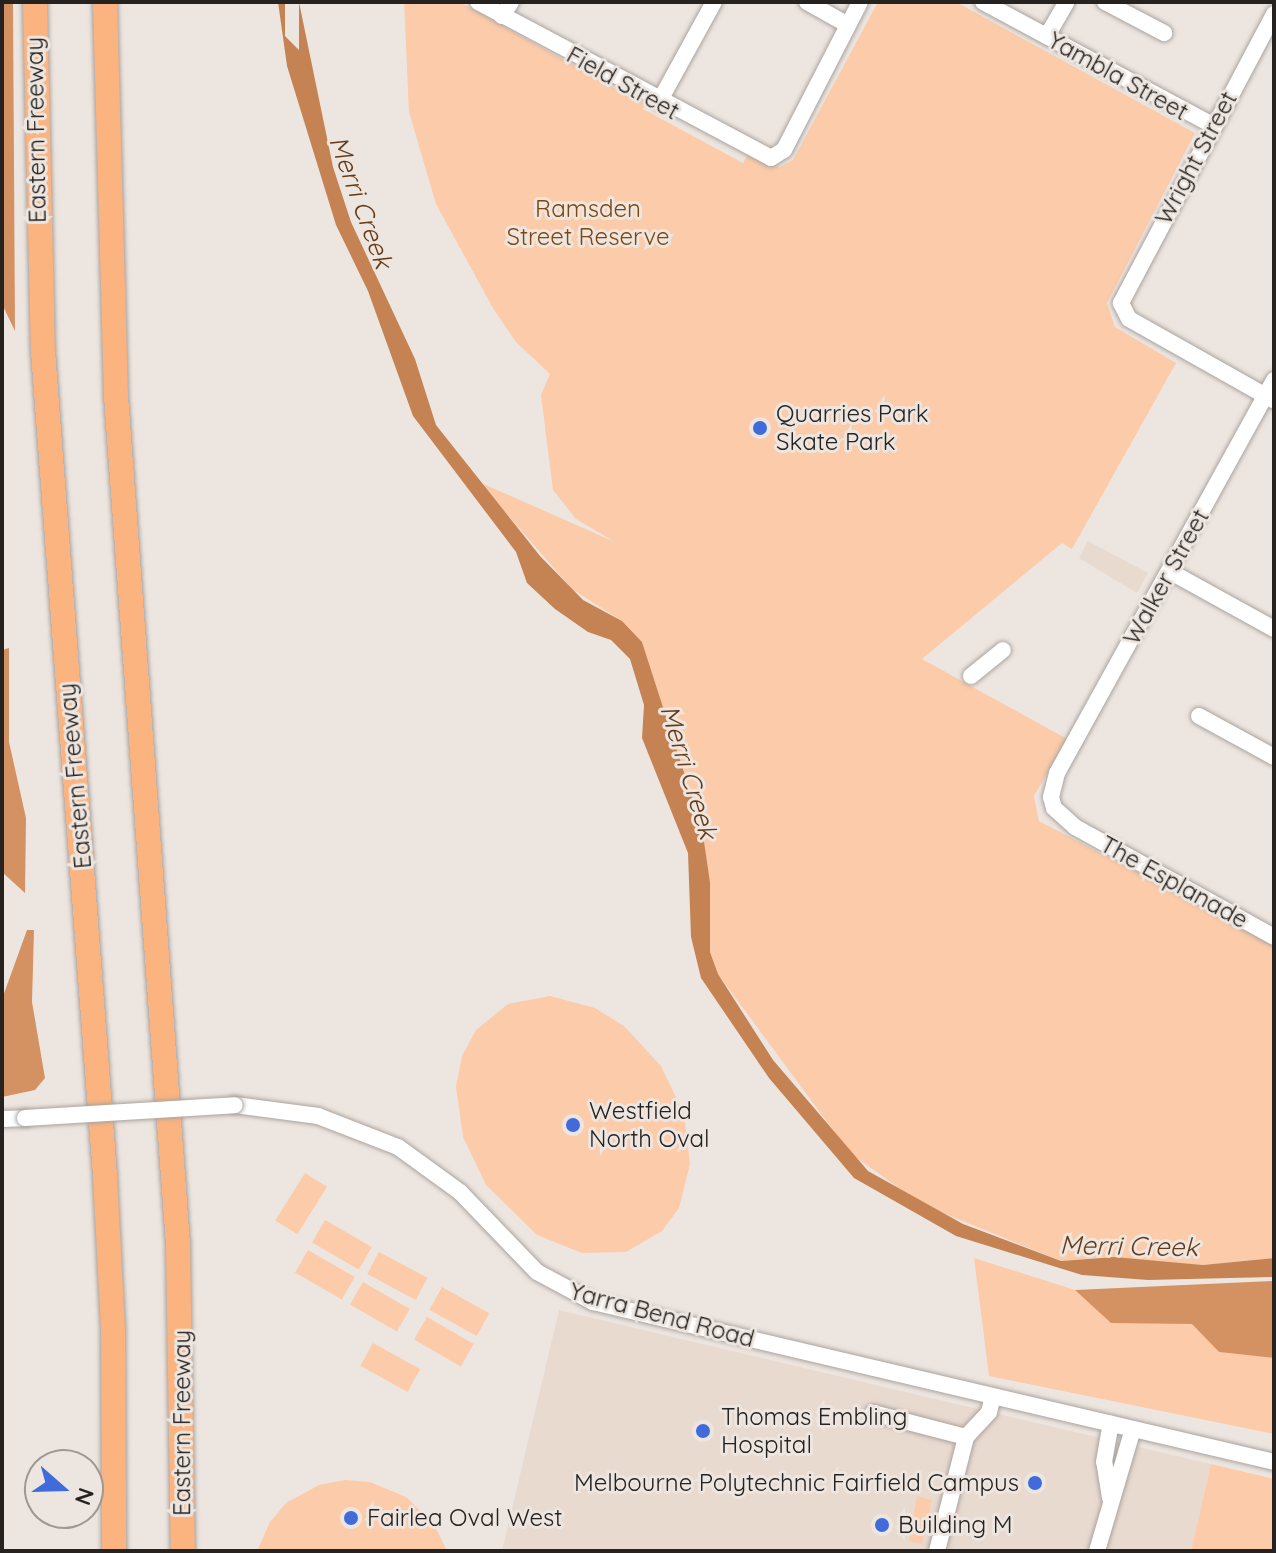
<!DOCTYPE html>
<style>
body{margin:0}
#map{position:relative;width:1276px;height:1553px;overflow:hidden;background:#ede6e0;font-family:Quicksand,sans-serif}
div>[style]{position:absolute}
.built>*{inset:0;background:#e9dad0}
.green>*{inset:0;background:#fbcbaa;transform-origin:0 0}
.forest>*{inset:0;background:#d49161}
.water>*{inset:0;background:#c58353}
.roads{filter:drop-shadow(0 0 2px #aaa39f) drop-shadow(0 0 2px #aaa39f)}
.minor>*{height:16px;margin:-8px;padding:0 8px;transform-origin:8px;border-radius:8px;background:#fff}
.highway>*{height:24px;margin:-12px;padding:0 12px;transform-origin:12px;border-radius:12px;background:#fbb380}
.bridges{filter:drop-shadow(0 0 2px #aaa39f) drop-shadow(0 0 2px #aaa39f)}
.minor-bridge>*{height:16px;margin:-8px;padding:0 8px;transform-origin:8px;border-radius:8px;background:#fff}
.dots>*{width:22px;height:22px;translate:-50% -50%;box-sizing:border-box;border:4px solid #ede6e0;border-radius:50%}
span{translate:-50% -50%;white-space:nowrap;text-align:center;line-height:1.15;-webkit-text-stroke:6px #ede6e0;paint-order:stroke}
.street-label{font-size:24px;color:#252220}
.park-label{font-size:24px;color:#83450b}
.poi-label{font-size:24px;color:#252220}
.left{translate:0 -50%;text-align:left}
.right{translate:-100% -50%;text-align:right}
.water-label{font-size:26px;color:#673a16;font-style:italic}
.frame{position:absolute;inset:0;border:4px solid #252220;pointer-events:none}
.north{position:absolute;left:24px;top:1449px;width:80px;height:80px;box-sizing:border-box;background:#ede6e0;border:2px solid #9d9893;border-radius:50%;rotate:110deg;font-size:22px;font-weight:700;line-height:32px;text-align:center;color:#252220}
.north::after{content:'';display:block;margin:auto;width:28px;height:36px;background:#416adb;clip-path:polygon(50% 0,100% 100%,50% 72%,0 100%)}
</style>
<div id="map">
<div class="built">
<div style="clip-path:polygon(1088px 541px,1148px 573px,1137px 593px,1079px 558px)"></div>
<div style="clip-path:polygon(559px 1310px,1211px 1464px,1191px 1551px,502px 1551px)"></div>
</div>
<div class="green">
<div style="clip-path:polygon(404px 2px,460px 2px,634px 99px,647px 101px,643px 109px,743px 163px,747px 156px,780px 167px,793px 160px,878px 2px,956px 2px,1195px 133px,1107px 303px,1115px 327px,1176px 363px,1072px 549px,1062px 543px,922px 659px,1067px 739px,1034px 796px,1039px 821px,1274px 944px,1274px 1258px,1203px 1265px,1105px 1257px,1061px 1261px,921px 1204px,850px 1153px,718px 974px,710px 952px,710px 882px,702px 828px,642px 642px,622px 621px,572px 589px,479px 482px,615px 542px,576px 519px,553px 490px,541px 395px,550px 374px,516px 342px,494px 310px,436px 204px,409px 112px)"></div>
<div style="clip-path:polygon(550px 996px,595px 1008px,624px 1026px,661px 1066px,684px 1114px,690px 1164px,679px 1208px,662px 1231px,626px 1252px,582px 1253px,537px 1235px,486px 1185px,463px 1137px,456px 1087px,462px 1056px,476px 1030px,508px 1004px)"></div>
<div style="left:305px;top:1173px;width:26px;height:56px;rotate:32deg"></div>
<div style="left:325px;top:1220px;width:54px;height:26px;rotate:30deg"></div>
<div style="left:308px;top:1250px;width:54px;height:26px;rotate:30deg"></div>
<div style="left:379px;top:1252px;width:55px;height:25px;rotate:28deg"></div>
<div style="clip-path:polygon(974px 1258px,1075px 1290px,1111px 1322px,1192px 1324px,1219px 1352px,1274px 1358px,1274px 1434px,989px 1376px)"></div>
<div style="left:363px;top:1282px;width:54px;height:26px;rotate:30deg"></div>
<div style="left:442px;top:1287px;width:54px;height:26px;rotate:29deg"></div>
<div style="left:427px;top:1317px;width:54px;height:26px;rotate:30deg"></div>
<div style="left:373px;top:1343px;width:54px;height:26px;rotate:29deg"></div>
<div style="clip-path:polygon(1211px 1464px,1274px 1479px,1274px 1551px,1191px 1551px)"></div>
<div style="clip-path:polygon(345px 1480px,370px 1482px,406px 1497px,434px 1524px,447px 1551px,257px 1551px,270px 1522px,286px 1503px,319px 1485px)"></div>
<div style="clip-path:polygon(917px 1496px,932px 1500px,922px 1544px,909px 1541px)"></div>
</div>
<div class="forest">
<div style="clip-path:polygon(2px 2px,13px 2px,15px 331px,2px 304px)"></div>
<div style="clip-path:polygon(9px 648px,9px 742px,26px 818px,25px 893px,2px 872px,2px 650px)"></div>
<div style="clip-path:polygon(27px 930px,34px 930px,32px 1002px,45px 1078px,35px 1090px,2px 1097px,2px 999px)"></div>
<div style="clip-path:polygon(1274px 1281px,1274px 1358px,1219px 1352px,1192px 1324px,1111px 1323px,1075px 1290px)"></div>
</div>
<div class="water">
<div style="clip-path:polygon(278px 2px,285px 2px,285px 36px,299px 50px,299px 2px,333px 167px,351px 222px,415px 359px,436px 425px,540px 556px,583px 600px,622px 621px,642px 642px,702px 828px,710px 882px,710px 952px,718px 974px,773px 1060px,868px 1171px,963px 1224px,1061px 1261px,1114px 1257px,1203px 1265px,1274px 1258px,1274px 1277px,1148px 1280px,1082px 1275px,956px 1236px,854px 1178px,769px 1078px,701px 978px,691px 937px,688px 853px,642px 738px,644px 705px,630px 659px,611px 640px,588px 632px,555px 609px,527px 583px,516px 552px,413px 416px,368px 291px,336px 225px,287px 66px)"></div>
</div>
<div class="roads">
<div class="minor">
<div style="left:478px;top:2px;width:332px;rotate:28deg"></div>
<div style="left:771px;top:158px;width:15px;rotate:-32deg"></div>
<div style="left:784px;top:150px;width:166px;rotate:-62.8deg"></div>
<div style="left:807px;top:2px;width:47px;rotate:29.3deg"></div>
<div style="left:983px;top:2px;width:260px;rotate:28.2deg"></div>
<div style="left:1105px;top:2px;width:67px;rotate:27.7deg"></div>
<div style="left:502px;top:16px;width:17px;rotate:-57deg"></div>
<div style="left:1047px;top:36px;width:39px;rotate:-60deg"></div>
<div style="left:659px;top:102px;width:114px;rotate:-61.2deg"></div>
<div style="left:1274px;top:380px;width:449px;rotate:118.9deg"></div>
<div style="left:1057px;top:773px;width:25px;rotate:104deg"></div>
<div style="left:1051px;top:797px;width:11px;rotate:75deg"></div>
<div style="left:1054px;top:808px;width:28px;rotate:42deg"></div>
<div style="left:1075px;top:827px;width:227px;rotate:28.9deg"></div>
<div style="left:1273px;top:400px;width:165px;rotate:-150.6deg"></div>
<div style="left:1129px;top:319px;width:18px;rotate:-117deg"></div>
<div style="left:1121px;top:303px;width:327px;rotate:-62.1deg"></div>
<div style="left:1169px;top:571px;width:120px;rotate:28.9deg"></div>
<div style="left:971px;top:676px;width:41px;rotate:-39.1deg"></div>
<div style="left:1199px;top:716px;width:85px;rotate:28.7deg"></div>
<div style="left:235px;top:1105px;width:84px;rotate:7.5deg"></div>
<div style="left:318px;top:1116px;width:86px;rotate:21.2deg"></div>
<div style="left:398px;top:1147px;width:77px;rotate:36deg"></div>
<div style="left:460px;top:1192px;width:111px;rotate:46.1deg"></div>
<div style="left:537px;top:1272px;width:64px;rotate:28.2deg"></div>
<div style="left:593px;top:1302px;width:700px;rotate:13.22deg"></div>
<div style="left:2px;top:1119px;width:23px;rotate:-2deg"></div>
<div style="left:873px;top:1413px;width:96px;rotate:14.5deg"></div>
<div style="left:1110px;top:1498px;width:36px;rotate:-99deg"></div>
<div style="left:1104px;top:1462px;width:39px;rotate:-80deg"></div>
<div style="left:937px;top:1551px;width:118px;rotate:-75.7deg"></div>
<div style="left:966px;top:1437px;width:34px;rotate:-47deg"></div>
<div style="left:989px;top:1412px;width:16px;rotate:-76deg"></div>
<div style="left:1097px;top:1551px;width:127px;rotate:-73.6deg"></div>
</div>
<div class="highway">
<div style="left:35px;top:2px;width:349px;rotate:88.7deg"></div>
<div style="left:43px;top:351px;width:827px;rotate:85.7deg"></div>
<div style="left:105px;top:1176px;width:155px;rotate:87deg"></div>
<div style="left:113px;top:1331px;width:220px;rotate:89.7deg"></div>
<div style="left:105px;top:2px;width:394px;rotate:88.4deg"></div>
<div style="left:116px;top:396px;width:850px;rotate:85.82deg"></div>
<div style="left:178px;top:1244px;width:307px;rotate:89.1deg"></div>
</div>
</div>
<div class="bridges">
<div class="minor-bridge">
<div style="left:25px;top:1118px;width:210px;rotate:-3.5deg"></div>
</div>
</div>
<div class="dots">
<div style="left:760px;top:428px;background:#416adb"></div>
<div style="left:573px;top:1125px;background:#416adb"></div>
<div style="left:703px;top:1431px;background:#416adb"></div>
<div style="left:1035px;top:1483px;background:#416adb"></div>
<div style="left:351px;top:1518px;background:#416adb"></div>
<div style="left:882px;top:1525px;background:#416adb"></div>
</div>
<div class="street-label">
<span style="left:1118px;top:76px;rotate:29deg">Yambla Street</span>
<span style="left:623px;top:83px;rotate:29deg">Field Street</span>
<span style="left:36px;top:130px;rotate:-91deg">Eastern Freeway</span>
<span style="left:1196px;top:158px;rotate:-62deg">Wright Street</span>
<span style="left:1166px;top:577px;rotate:-61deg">Walker Street</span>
<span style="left:75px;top:776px;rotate:-95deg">Eastern Freeway</span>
<span style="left:1174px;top:882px;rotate:29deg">The Esplanade</span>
<span style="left:662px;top:1315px;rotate:15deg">Yarra Bend Road</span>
<span style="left:182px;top:1423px;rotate:-90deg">Eastern Freeway</span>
</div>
<div class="park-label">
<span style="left:588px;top:223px">Ramsden<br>Street Reserve</span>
</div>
<div class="poi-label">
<span class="left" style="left:776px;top:428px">Quarries Park<br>Skate Park</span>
<span class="left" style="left:589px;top:1125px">Westfield<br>North Oval</span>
<span class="left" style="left:721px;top:1431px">Thomas Embling<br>Hospital</span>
<span class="right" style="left:1019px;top:1483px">Melbourne Polytechnic Fairfield Campus</span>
<span class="left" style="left:367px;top:1518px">Fairlea Oval West</span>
<span class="left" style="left:898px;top:1525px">Building M</span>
</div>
<div class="water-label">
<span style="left:361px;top:202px;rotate:70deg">Merri Creek</span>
<span style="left:689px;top:772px;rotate:73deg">Merri Creek</span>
<span style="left:1129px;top:1246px;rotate:1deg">Merri Creek</span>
</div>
<div class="frame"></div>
<div class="north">N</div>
</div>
